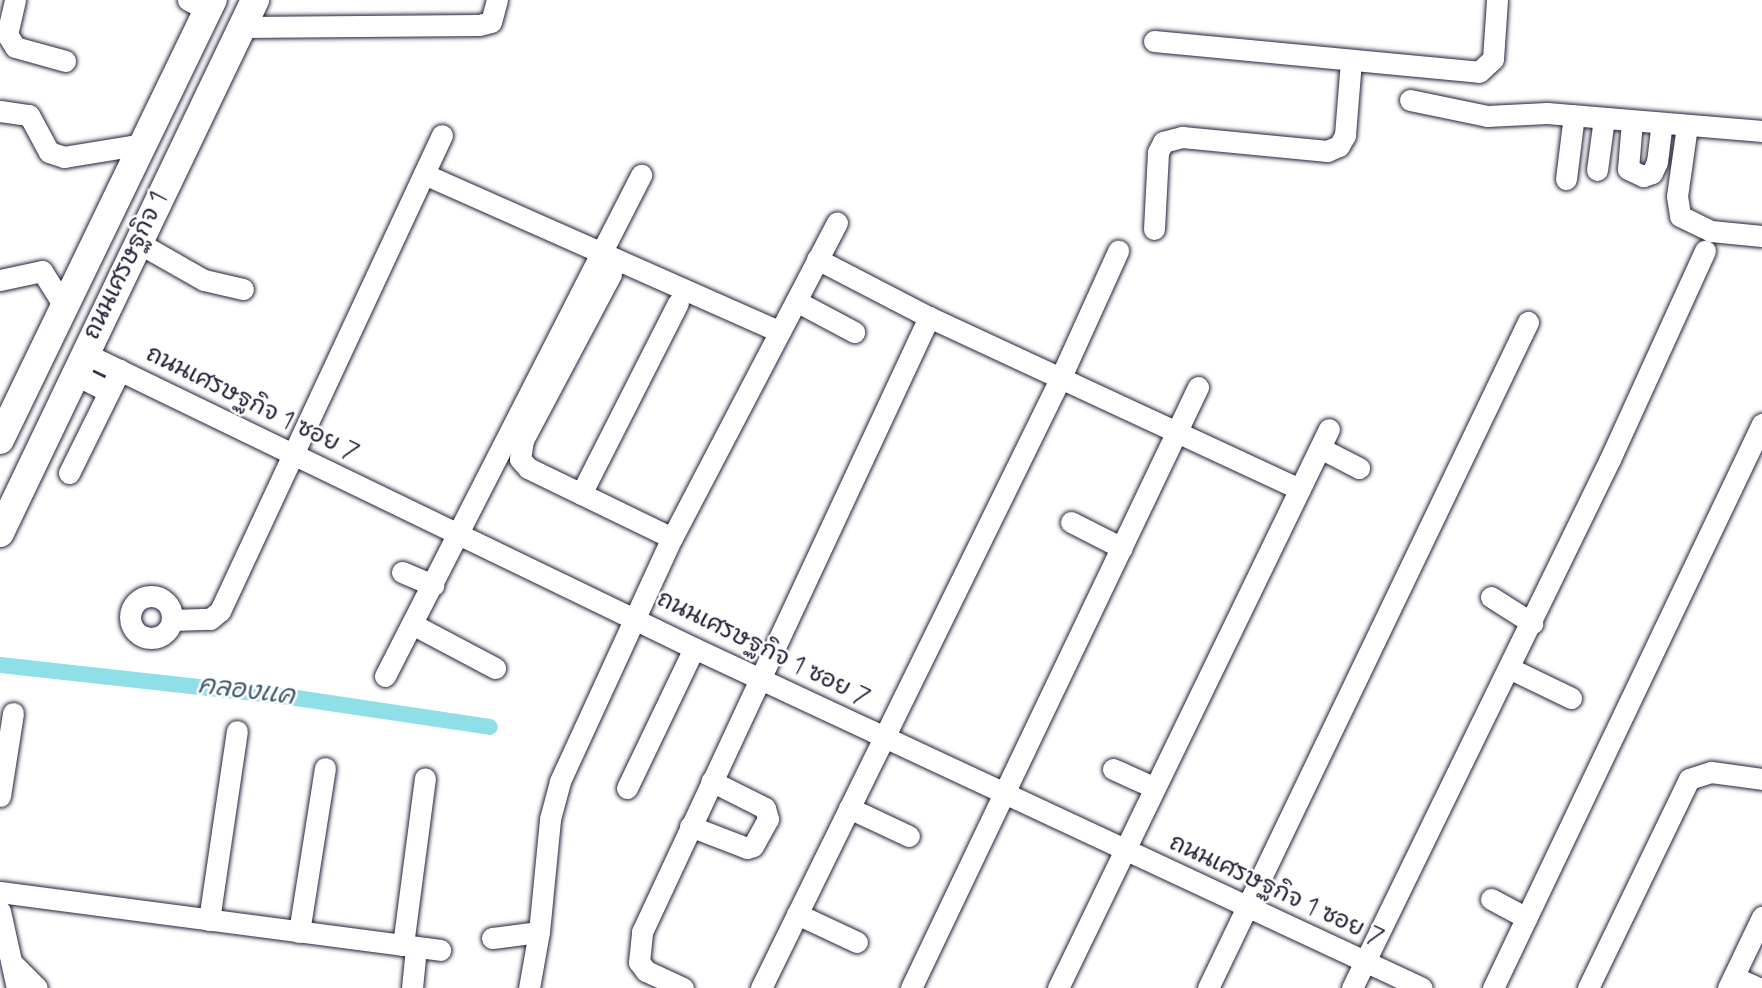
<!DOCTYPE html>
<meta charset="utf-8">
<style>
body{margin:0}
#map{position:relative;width:1762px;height:988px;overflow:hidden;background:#fff;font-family:Mynerve,"Playpen Sans Thai",sans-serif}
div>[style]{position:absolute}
.canal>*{height:16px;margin:-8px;padding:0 8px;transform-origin:8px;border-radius:8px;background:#8edfe8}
.roads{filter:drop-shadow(0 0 2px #22223b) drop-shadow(0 0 2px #22223b)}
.minor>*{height:21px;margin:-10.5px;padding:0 10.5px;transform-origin:10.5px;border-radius:10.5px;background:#fff}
.minor>.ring{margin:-10.5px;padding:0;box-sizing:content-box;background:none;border:21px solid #fff;border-radius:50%}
.major>*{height:28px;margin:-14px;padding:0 14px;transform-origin:14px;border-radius:14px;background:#fff}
span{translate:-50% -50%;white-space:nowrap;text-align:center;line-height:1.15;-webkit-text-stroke:5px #fff;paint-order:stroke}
.street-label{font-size:24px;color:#22223b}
.water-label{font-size:26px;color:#425b6f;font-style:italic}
</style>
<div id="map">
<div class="canal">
<div style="left:0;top:665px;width:285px;rotate:6.3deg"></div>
<div style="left:283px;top:696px;width:209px;rotate:8.5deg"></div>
</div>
<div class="roads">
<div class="minor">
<div style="left:15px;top:0;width:35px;rotate:103deg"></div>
<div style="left:7px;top:34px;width:15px;rotate:58deg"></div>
<div style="left:15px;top:47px;width:52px;rotate:15.6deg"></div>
<div style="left:188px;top:0;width:22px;rotate:27deg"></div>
<div style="left:242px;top:27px;width:237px;rotate:-0.5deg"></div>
<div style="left:479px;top:25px;width:12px;rotate:-14deg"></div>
<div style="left:491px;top:22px;width:23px;rotate:-75deg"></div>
<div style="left:1154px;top:41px;width:326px;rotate:5.4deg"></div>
<div style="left:1479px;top:72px;width:19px;rotate:-43deg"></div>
<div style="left:1493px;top:59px;width:59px;rotate:-86.1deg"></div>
<div style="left:1410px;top:100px;width:79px;rotate:11.7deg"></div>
<div style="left:1487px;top:116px;width:60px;rotate:-2.9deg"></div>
<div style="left:1547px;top:113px;width:216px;rotate:4.8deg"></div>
<div style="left:0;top:111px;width:29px;rotate:8deg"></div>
<div style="left:29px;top:115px;width:42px;rotate:61.6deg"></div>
<div style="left:49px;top:152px;width:16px;rotate:18deg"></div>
<div style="left:64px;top:157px;width:80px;rotate:-9.3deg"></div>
<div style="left:1632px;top:121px;width:48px;rotate:94.8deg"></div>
<div style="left:1628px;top:169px;width:17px;rotate:25deg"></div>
<div style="left:1643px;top:176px;width:9px;rotate:-18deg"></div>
<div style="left:1652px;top:173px;width:12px;rotate:-66deg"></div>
<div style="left:1657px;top:162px;width:38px;rotate:-83deg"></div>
<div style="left:1687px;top:126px;width:71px;rotate:98.1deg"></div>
<div style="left:1677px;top:196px;width:20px;rotate:81deg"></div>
<div style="left:1680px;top:216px;width:34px;rotate:26deg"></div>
<div style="left:1711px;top:231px;width:51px;rotate:5.6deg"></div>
<div style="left:1597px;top:170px;width:52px;rotate:-82.3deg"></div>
<div style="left:424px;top:174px;width:389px;rotate:23.9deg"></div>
<div style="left:1566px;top:179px;width:64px;rotate:-82.9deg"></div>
<div style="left:1154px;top:229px;width:77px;rotate:-87deg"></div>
<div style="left:1158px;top:152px;width:11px;rotate:-63deg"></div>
<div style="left:1163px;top:142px;width:20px;rotate:-15deg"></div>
<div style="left:1182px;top:137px;width:146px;rotate:5.5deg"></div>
<div style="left:1327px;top:151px;width:13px;rotate:-23deg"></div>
<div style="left:1339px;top:146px;width:13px;rotate:-61deg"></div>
<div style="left:1345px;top:135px;width:75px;rotate:-85.4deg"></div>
<div style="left:137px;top:242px;width:77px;rotate:29.6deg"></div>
<div style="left:204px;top:280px;width:40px;rotate:13deg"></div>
<div style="left:817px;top:259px;width:126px;rotate:27.4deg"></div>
<div style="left:929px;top:317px;width:409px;rotate:24.9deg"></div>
<div style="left:611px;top:274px;width:188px;rotate:117.9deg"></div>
<div style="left:523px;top:440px;width:19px;rotate:99deg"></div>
<div style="left:520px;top:459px;width:12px;rotate:48deg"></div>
<div style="left:528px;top:468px;width:160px;rotate:25.9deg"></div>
<div style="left:0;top:280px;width:43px;rotate:-12.1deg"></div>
<div style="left:42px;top:271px;width:41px;rotate:57.8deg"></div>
<div style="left:796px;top:301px;width:66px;rotate:28.1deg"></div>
<div style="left:84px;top:353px;width:678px;rotate:25.81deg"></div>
<div style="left:694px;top:648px;width:803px;rotate:25.03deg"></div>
<div style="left:74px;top:374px;width:39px;rotate:27deg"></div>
<div style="left:1320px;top:448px;width:44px;rotate:27.1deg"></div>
<div style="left:69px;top:473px;width:115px;rotate:-63.7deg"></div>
<div style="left:581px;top:494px;width:214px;rotate:-63.1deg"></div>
<div style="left:1071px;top:522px;width:57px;rotate:27deg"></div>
<div style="left:402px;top:572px;width:34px;rotate:23deg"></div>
<div class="ring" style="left:130px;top:596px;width:21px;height:21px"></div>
<div style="left:1491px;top:597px;width:49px;rotate:32.4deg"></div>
<div style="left:172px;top:620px;width:38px;rotate:-2deg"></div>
<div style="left:210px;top:619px;width:13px;rotate:-39deg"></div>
<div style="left:220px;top:611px;width:525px;rotate:-65deg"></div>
<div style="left:412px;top:624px;width:94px;rotate:27.9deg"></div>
<div style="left:1509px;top:668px;width:69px;rotate:25.8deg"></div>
<div style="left:385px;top:676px;width:563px;rotate:-62.93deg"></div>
<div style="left:1113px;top:769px;width:44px;rotate:24.2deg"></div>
<div style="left:627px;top:788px;width:155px;rotate:-64.4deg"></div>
<div style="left:0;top:796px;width:84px;rotate:-81.1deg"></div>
<div style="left:849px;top:808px;width:66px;rotate:25deg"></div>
<div style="left:690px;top:826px;width:61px;rotate:21.1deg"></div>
<div style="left:747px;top:848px;width:6px;rotate:-18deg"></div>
<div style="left:753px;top:846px;width:31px;rotate:-61deg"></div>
<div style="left:768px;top:819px;width:11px;rotate:-105deg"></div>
<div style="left:765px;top:808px;width:60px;rotate:-153.4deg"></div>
<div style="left:0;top:892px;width:444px;rotate:7.5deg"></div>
<div style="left:1491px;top:899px;width:40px;rotate:28deg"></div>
<div style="left:0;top:911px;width:79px;rotate:77.6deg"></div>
<div style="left:797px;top:914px;width:66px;rotate:25deg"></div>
<div style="left:209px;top:920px;width:191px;rotate:-81.6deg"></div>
<div style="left:299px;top:932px;width:166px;rotate:-81deg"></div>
<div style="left:492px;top:938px;width:47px;rotate:-7.3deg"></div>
<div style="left:403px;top:945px;width:168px;rotate:-82.5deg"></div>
<div style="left:12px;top:963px;width:35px;rotate:45deg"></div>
<div style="left:1734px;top:977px;width:27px;rotate:24deg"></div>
<div style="left:412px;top:988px;width:40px;rotate:-84.3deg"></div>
<div style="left:529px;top:988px;width:57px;rotate:-79.9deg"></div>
<div style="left:539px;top:932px;width:114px;rotate:-84.4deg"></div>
<div style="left:550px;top:819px;width:39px;rotate:-75deg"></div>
<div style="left:560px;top:781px;width:268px;rotate:-65.3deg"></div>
<div style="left:672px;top:538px;width:356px;rotate:-62.4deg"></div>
<div style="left:683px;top:988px;width:41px;rotate:-155.3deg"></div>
<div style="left:646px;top:971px;width:11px;rotate:-128deg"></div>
<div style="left:639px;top:962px;width:30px;rotate:-84deg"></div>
<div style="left:642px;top:932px;width:679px;rotate:-64.98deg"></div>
<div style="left:761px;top:988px;width:678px;rotate:-63.85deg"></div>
<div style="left:1060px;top:379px;width:141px;rotate:-65.6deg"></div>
<div style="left:911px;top:988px;width:666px;rotate:-64.47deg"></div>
<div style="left:1058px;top:988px;width:621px;rotate:-64.14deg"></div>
<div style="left:1208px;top:988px;width:739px;rotate:-64.34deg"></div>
<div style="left:1352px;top:988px;width:589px;rotate:-64deg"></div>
<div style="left:1610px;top:459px;width:229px;rotate:-65.5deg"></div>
<div style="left:1493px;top:988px;width:625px;rotate:-64.5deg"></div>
<div style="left:1588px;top:988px;width:232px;rotate:-64.2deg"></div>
<div style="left:1689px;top:779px;width:23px;rotate:-18deg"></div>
<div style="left:1711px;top:772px;width:51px;rotate:7.8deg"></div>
<div style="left:1728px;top:988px;width:79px;rotate:-64.4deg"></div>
</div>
<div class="major">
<div style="left:0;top:440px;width:489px;rotate:-64.2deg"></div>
<div style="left:0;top:533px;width:591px;rotate:-64.43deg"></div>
</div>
</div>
<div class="street-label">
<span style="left:126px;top:266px;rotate:-64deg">ถนนเศรษฐกิจ 1</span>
<span style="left:252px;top:404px;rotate:26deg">ถนนเศรษฐกิจ 1 ซอย 7</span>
<span style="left:763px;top:649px;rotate:26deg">ถนนเศรษฐกิจ 1 ซอย 7</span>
<span style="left:1276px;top:891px;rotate:25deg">ถนนเศรษฐกิจ 1 ซอย 7</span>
</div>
<div class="water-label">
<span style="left:246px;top:692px;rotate:7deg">คลองแค</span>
</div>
</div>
